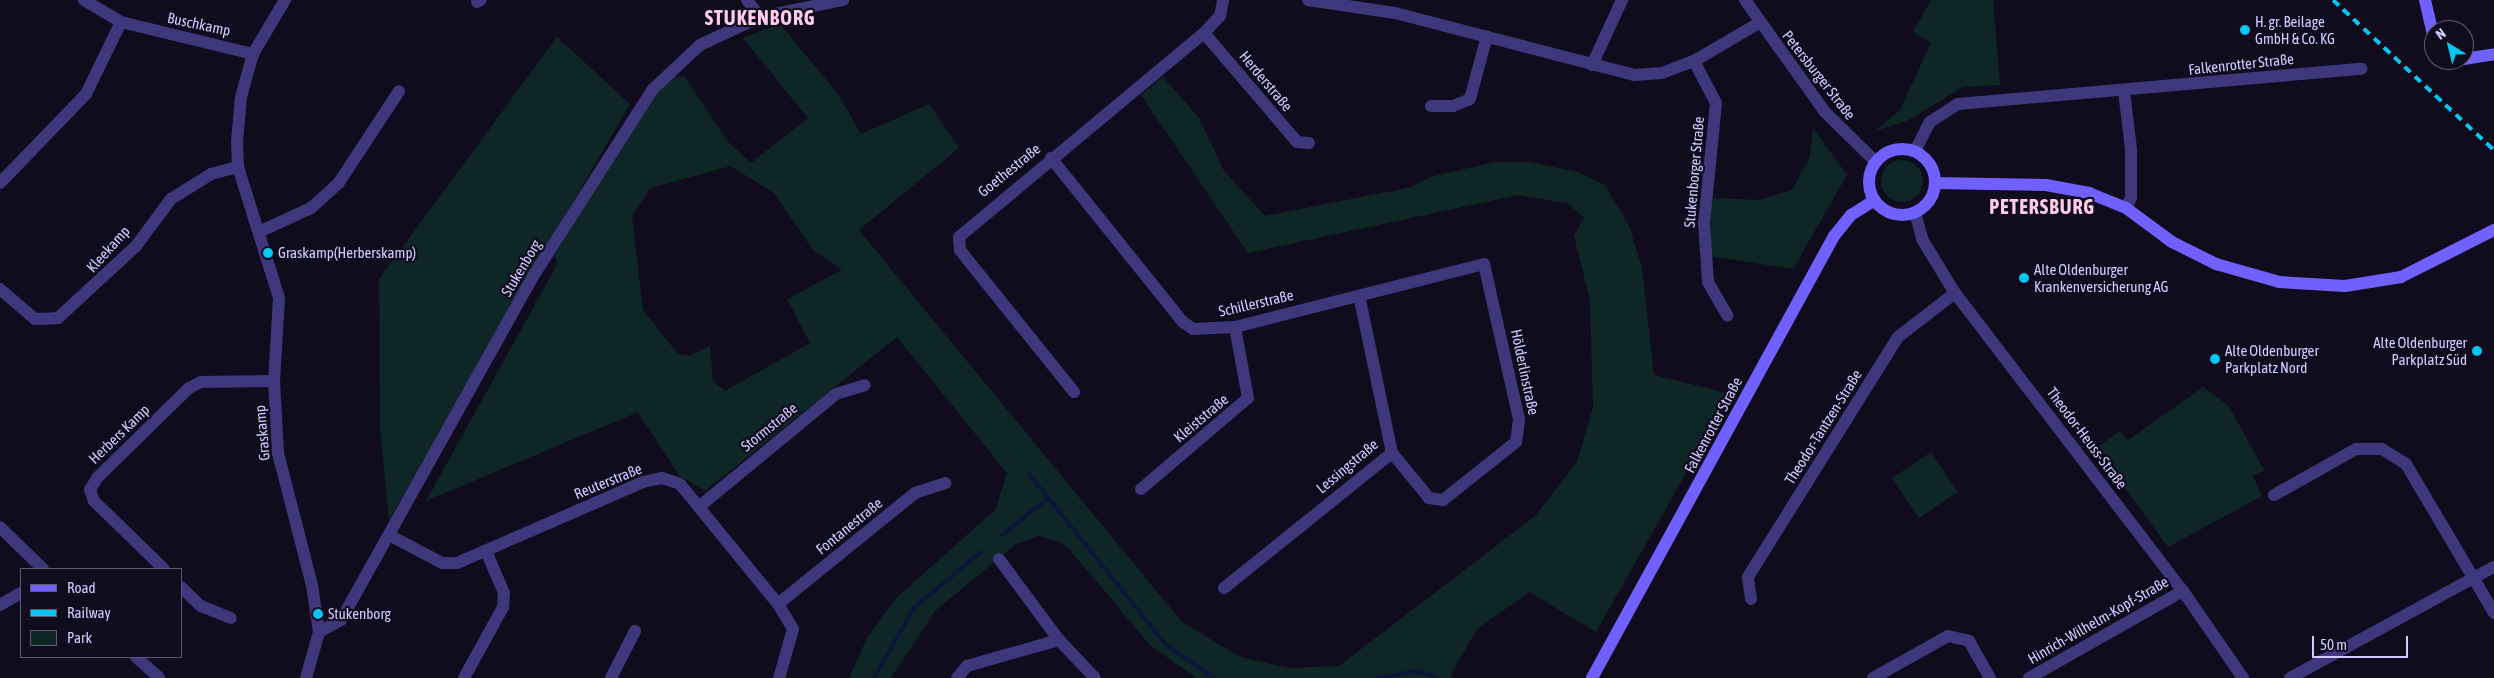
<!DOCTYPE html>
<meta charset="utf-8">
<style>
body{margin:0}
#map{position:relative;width:2494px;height:678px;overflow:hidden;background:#100c1d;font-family:"Asap Condensed",sans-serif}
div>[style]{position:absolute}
.green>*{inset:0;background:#0f2627;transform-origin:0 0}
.round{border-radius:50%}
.stream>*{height:4px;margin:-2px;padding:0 2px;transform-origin:2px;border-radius:2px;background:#091739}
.minor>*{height:12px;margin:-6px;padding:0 6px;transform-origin:6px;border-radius:6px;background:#3f377c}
.tertiary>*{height:12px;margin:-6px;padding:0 6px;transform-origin:6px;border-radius:6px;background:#3f377c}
.secondary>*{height:12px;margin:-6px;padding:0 6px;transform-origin:6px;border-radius:6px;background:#7060fe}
.secondary>.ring{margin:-6px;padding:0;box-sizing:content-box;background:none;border:12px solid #7060fe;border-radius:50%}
.rail>*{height:4px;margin-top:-2px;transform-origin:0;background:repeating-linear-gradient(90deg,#01c7f2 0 8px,transparent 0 14px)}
.dots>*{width:14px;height:14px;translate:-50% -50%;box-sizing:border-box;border:2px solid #100c1d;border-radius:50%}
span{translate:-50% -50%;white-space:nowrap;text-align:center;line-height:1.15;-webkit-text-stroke:4.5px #100c1d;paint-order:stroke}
.poi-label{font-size:15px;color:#d3c9ff}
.left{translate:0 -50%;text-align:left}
.right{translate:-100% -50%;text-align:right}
.street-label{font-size:15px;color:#d3c9ff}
.district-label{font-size:20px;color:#ffcbe8;font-weight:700;letter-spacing:1px}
.legend{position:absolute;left:20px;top:568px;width:162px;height:90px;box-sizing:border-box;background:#100c1d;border:1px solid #5e5877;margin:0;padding:6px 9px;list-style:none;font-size:15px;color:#d3c9ff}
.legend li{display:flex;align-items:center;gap:10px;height:25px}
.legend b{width:25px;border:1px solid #5e5877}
.north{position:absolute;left:2424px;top:20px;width:50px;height:50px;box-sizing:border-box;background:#100c1d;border:1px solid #5e5877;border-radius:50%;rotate:324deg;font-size:14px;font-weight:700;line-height:20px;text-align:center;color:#d3c9ff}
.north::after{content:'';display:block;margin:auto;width:18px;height:22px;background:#01c7f2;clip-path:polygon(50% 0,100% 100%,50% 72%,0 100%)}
.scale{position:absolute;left:2312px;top:636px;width:96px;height:22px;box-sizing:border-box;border:2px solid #d3c9ff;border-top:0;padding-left:6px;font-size:15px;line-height:18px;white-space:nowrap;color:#d3c9ff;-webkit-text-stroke:4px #100c1d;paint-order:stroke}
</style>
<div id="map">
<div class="green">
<div style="clip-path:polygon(1931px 0,1993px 0,2000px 85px,1963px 87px,1907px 121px,1875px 131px,1900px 110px,1931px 43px,1913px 32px)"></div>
<div style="clip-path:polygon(evenodd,780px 24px,838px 94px,861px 134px,929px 104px,959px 148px,859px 230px,1182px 622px,1240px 657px,1289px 668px,1339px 666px,1535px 516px,1559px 485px,1577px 462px,1593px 407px,1590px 300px,1574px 236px,1584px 217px,1567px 203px,1518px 195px,1248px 253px,1141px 95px,1163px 77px,1199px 118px,1224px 171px,1265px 216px,1412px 187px,1430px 177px,1495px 162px,1529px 162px,1578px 172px,1605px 185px,1629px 226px,1642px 267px,1654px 375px,1731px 394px,1596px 632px,1529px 592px,1477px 629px,1450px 676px,1453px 678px,1196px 678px,1150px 645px,1070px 550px,1061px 542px,1038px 536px,1016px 544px,935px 611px,891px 678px,849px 678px,867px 638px,895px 599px,995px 510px,1007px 473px,897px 337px,705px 491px,679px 475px,638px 412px,426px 501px,558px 263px,554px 256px,579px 212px,642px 110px,672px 77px,685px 77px,728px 142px,751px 163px,808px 118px,743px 38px,780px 24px,731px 166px,774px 193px,813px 250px,842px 270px,787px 299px,810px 343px,725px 391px,713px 381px,710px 346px,689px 356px,678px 354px,643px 310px,632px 217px,650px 188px,731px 166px)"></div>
<div style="clip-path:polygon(557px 37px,630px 104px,389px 520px,380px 427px,379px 279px)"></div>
<div style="clip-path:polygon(1813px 128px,1847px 175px,1793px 269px,1711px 256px,1710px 198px,1759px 200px,1792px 190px,1810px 157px)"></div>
<div class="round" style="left:1881px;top:160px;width:42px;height:42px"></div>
<div style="clip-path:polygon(2203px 387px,2228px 405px,2264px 470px,2253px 476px,2262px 496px,2168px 547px,2096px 448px,2120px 431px,2127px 441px)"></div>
<div style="left:1931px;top:452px;width:48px;height:47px;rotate:56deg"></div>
</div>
<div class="stream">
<div style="left:1029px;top:474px;width:218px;rotate:51.3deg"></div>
<div style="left:1165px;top:644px;width:60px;rotate:34.8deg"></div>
<div style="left:1002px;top:535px;width:58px;rotate:-38.7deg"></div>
<div style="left:874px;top:678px;width:81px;rotate:-60.3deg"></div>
<div style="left:914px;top:608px;width:87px;rotate:-39.9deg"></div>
<div style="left:1377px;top:678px;width:41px;rotate:-9.9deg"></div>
<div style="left:1417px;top:671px;width:21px;rotate:19deg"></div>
</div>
<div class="minor">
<div style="left:84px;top:0;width:43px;rotate:30.7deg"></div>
<div style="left:121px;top:22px;width:136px;rotate:13.6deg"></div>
<div style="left:285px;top:0;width:63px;rotate:120.7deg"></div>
<div style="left:253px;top:54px;width:45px;rotate:105.6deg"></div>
<div style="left:241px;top:97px;width:44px;rotate:95.2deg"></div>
<div style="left:237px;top:141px;width:26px;rotate:88deg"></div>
<div style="left:238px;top:167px;width:137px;rotate:72.6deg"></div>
<div style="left:279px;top:298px;width:83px;rotate:93.4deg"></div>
<div style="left:274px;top:381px;width:72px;rotate:86.8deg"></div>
<div style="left:278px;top:453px;width:136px;rotate:75.6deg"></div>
<div style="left:312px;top:585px;width:48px;rotate:81.5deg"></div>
<div style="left:319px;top:632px;width:48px;rotate:105.8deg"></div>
<div style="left:747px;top:0;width:21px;rotate:53deg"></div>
<div style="left:1308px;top:0;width:88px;rotate:8.5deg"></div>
<div style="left:1395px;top:13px;width:247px;rotate:14.5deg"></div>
<div style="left:1634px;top:75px;width:28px;rotate:-4deg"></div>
<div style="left:1662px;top:73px;width:34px;rotate:-21deg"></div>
<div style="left:1694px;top:61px;width:75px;rotate:-30.3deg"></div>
<div style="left:477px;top:2px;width:4px;rotate:-27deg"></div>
<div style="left:1204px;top:33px;width:143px;rotate:49.5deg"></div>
<div style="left:1297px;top:142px;width:12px;rotate:5deg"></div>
<div style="left:1694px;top:61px;width:47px;rotate:62.4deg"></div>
<div style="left:1716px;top:103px;width:121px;rotate:95.7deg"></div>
<div style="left:1704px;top:223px;width:59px;rotate:86.1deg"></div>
<div style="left:1708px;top:282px;width:39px;rotate:60deg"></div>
<div style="left:1592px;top:65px;width:72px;rotate:-65.2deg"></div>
<div style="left:2124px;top:91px;width:58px;rotate:83.1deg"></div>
<div style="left:2131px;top:149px;width:49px;rotate:90deg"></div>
<div style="left:2131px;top:198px;width:11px;rotate:117deg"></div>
<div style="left:1431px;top:106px;width:22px"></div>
<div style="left:1453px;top:106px;width:18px;rotate:-22deg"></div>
<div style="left:1470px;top:99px;width:65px;rotate:-74.9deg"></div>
<div style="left:1915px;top:151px;width:33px;rotate:-63deg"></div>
<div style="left:1930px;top:122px;width:33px;rotate:-33deg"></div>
<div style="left:1958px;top:104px;width:405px;rotate:-5deg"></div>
<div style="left:1051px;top:158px;width:211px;rotate:51.2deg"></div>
<div style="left:1183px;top:322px;width:12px;rotate:35deg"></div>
<div style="left:1193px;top:329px;width:42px;rotate:-2.7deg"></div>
<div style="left:1235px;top:327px;width:257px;rotate:-14.2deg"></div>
<div style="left:1484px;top:264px;width:159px;rotate:77.3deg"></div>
<div style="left:1519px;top:419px;width:23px;rotate:97deg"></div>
<div style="left:1516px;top:442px;width:93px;rotate:141.5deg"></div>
<div style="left:1443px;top:500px;width:14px;rotate:-172deg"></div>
<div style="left:1429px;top:498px;width:58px;rotate:-129.4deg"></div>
<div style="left:0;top:183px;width:124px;rotate:-46deg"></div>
<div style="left:86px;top:94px;width:80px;rotate:-64.1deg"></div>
<div style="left:261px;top:231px;width:55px;rotate:-24.7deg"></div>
<div style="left:311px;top:208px;width:36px;rotate:-42deg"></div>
<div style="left:338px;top:184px;width:111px;rotate:-56.7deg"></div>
<div style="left:0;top:289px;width:46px;rotate:40.6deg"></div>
<div style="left:35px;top:319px;width:23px;rotate:-2deg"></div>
<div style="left:58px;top:318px;width:106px;rotate:-42.7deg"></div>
<div style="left:136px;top:246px;width:59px;rotate:-53.3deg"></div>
<div style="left:171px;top:199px;width:47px;rotate:-32deg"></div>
<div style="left:211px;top:174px;width:28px;rotate:-15deg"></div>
<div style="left:1074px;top:392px;width:182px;rotate:-128.8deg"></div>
<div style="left:960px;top:250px;width:13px;rotate:-94deg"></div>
<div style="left:959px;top:237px;width:319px;rotate:-39.8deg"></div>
<div style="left:1204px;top:33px;width:23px;rotate:-47deg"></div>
<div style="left:1220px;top:16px;width:16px;rotate:-79deg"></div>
<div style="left:1141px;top:489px;width:140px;rotate:-40.4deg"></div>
<div style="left:1248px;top:398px;width:72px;rotate:-100.4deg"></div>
<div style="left:2274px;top:495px;width:94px;rotate:-29.3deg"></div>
<div style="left:2356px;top:449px;width:26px"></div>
<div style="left:2382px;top:449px;width:28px;rotate:32deg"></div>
<div style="left:2406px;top:464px;width:173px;rotate:59.4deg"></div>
<div style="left:700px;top:506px;width:176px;rotate:-39.5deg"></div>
<div style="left:836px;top:394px;width:30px;rotate:-17deg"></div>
<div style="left:0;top:527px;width:60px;rotate:44.3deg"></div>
<div style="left:389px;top:535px;width:60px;rotate:27.8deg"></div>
<div style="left:442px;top:563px;width:15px"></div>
<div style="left:457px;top:563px;width:203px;rotate:-23.5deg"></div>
<div style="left:643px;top:482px;width:19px;rotate:-12deg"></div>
<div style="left:662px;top:478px;width:19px;rotate:18deg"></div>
<div style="left:680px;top:484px;width:155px;rotate:50.8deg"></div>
<div style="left:778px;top:604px;width:29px;rotate:59deg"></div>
<div style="left:793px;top:629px;width:51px;rotate:105.9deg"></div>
<div style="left:999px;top:559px;width:101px;rotate:53.5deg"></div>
<div style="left:164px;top:569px;width:98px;rotate:-135.8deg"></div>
<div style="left:94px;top:501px;width:12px;rotate:-110deg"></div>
<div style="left:90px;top:490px;width:14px;rotate:-60deg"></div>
<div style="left:97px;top:478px;width:129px;rotate:-44.4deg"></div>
<div style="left:189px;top:388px;width:13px;rotate:-27deg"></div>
<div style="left:201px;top:382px;width:73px;rotate:-0.8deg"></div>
<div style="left:181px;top:587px;width:28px;rotate:44deg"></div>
<div style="left:201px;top:606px;width:32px;rotate:22deg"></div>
<div style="left:1224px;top:588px;width:216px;rotate:-38.8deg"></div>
<div style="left:1392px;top:453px;width:161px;rotate:-101.8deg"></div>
<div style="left:1751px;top:599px;width:22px;rotate:-98deg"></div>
<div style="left:1748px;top:577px;width:283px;rotate:-58deg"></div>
<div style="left:1898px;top:337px;width:72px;rotate:-37.7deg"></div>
<div style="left:778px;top:604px;width:176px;rotate:-39deg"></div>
<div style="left:915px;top:493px;width:32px;rotate:-18deg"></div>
<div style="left:0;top:605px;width:24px;rotate:-30deg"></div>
<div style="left:319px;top:632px;width:25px;rotate:-29deg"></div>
<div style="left:341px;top:620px;width:392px;rotate:-60.8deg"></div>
<div style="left:532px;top:278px;width:223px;rotate:-57.4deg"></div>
<div style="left:652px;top:90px;width:66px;rotate:-43.2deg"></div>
<div style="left:700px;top:45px;width:66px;rotate:-25deg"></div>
<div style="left:760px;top:17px;width:85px;rotate:-11.6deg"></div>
<div style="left:136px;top:657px;width:31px;rotate:42deg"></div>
<div style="left:464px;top:678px;width:81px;rotate:-61.2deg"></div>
<div style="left:503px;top:607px;width:14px;rotate:-86deg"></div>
<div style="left:504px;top:593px;width:46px;rotate:-113.2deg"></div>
<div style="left:611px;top:678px;width:53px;rotate:-62.9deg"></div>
<div style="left:957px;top:678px;width:16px;rotate:-50deg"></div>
<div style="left:967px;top:666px;width:96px;rotate:-15.8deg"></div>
<div style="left:1059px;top:640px;width:52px;rotate:46.5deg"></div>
<div style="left:1873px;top:678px;width:86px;rotate:-29.2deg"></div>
<div style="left:1948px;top:636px;width:22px;rotate:13deg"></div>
<div style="left:1969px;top:641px;width:43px;rotate:60.4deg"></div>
<div style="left:2029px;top:678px;width:177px;rotate:-29.5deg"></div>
<div style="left:2290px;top:678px;width:232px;rotate:-28.6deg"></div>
</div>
<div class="tertiary">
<div style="left:1745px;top:0;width:138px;rotate:54.5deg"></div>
<div style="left:1825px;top:112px;width:71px;rotate:44.4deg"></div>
<div style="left:1915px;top:212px;width:28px;rotate:75deg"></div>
<div style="left:1922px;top:239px;width:63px;rotate:58.6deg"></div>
<div style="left:1955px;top:293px;width:375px;rotate:52.6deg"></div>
<div style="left:2183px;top:591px;width:106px;rotate:55.4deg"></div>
</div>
<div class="secondary">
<div style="left:2425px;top:0;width:40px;rotate:77deg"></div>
<div style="left:2464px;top:59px;width:30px;rotate:-9deg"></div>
<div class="ring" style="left:1869px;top:149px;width:54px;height:54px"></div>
<div style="left:1935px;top:183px;width:111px;rotate:1deg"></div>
<div style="left:2046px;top:185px;width:44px;rotate:10.5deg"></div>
<div style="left:2089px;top:193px;width:40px;rotate:22deg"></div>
<div style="left:2126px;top:208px;width:57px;rotate:36.5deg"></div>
<div style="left:2172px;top:242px;width:49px;rotate:26.6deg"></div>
<div style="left:2216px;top:264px;width:66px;rotate:15.9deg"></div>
<div style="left:2279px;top:282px;width:66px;rotate:3.5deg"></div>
<div style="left:2345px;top:286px;width:57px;rotate:-9.1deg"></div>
<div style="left:2401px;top:277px;width:104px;rotate:-26.8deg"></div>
<div style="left:1592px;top:678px;width:504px;rotate:-61.3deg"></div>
<div style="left:1834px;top:236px;width:27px;rotate:-51deg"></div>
<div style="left:1851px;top:215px;width:28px;rotate:-32deg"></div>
</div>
<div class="rail">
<div style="left:2333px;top:0;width:220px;rotate:43deg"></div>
</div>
<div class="dots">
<div style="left:2245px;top:30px;background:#01c7f2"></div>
<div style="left:268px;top:253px;background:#01c7f2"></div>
<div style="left:2024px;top:278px;background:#01c7f2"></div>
<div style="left:2477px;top:351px;background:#01c7f2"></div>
<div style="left:2215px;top:359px;background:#01c7f2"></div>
<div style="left:318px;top:614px;background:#01c7f2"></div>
</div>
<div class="poi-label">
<span class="left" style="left:2255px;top:30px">H. gr. Beilage<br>GmbH &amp; Co. KG</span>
<span class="left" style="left:278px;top:253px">Graskamp(Herberskamp)</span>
<span class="left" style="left:2034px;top:278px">Alte Oldenburger<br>Krankenversicherung AG</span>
<span class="right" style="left:2467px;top:351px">Alte Oldenburger<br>Parkplatz Süd</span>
<span class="left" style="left:2225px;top:359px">Alte Oldenburger<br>Parkplatz Nord</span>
<span class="left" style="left:328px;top:614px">Stukenborg</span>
</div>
<div class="street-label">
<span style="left:199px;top:24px;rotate:12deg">Buschkamp</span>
<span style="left:2241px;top:64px;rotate:-6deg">Falkenrotter Straße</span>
<span style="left:1819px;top:75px;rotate:52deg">Petersburger Straße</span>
<span style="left:1266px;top:81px;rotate:50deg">Herderstraße</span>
<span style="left:1009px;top:170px;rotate:-39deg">Goethestraße</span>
<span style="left:1694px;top:172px;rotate:-85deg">Stukenborger Straße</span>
<span style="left:108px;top:249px;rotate:-48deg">Kleekamp</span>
<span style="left:521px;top:268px;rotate:-59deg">Stukenborg</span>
<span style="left:1256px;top:303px;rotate:-13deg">Schillerstraße</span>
<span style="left:1525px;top:372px;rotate:78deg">Hölderlinstraße</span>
<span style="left:1201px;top:418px;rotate:-40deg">Kleiststraße</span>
<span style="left:1713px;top:425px;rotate:-62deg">Falkenrotter Straße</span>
<span style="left:769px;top:427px;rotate:-39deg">Stormstraße</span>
<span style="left:1823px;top:427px;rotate:-58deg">Theodor-Tantzen-Straße</span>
<span style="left:262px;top:433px;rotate:-95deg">Graskamp</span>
<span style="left:119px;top:434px;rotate:-44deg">Herbers Kamp</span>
<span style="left:2087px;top:438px;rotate:53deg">Theodor-Heuss-Straße</span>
<span style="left:1347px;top:466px;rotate:-40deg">Lessingstraße</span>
<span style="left:608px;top:481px;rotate:-22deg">Reuterstraße</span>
<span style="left:849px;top:526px;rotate:-39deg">Fontanestraße</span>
<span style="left:2098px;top:620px;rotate:-30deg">Hinrich-Wilhelm-Kopf-Straße</span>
</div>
<div class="district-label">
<span style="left:760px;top:17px">STUKENBORG</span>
<span style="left:2042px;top:206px">PETERSBURG</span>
</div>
<ul class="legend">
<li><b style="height:6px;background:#7060fe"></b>Road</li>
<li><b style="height:6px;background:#01c7f2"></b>Railway</li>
<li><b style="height:14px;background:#0f2627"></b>Park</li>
</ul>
<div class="north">N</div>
<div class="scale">50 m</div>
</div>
